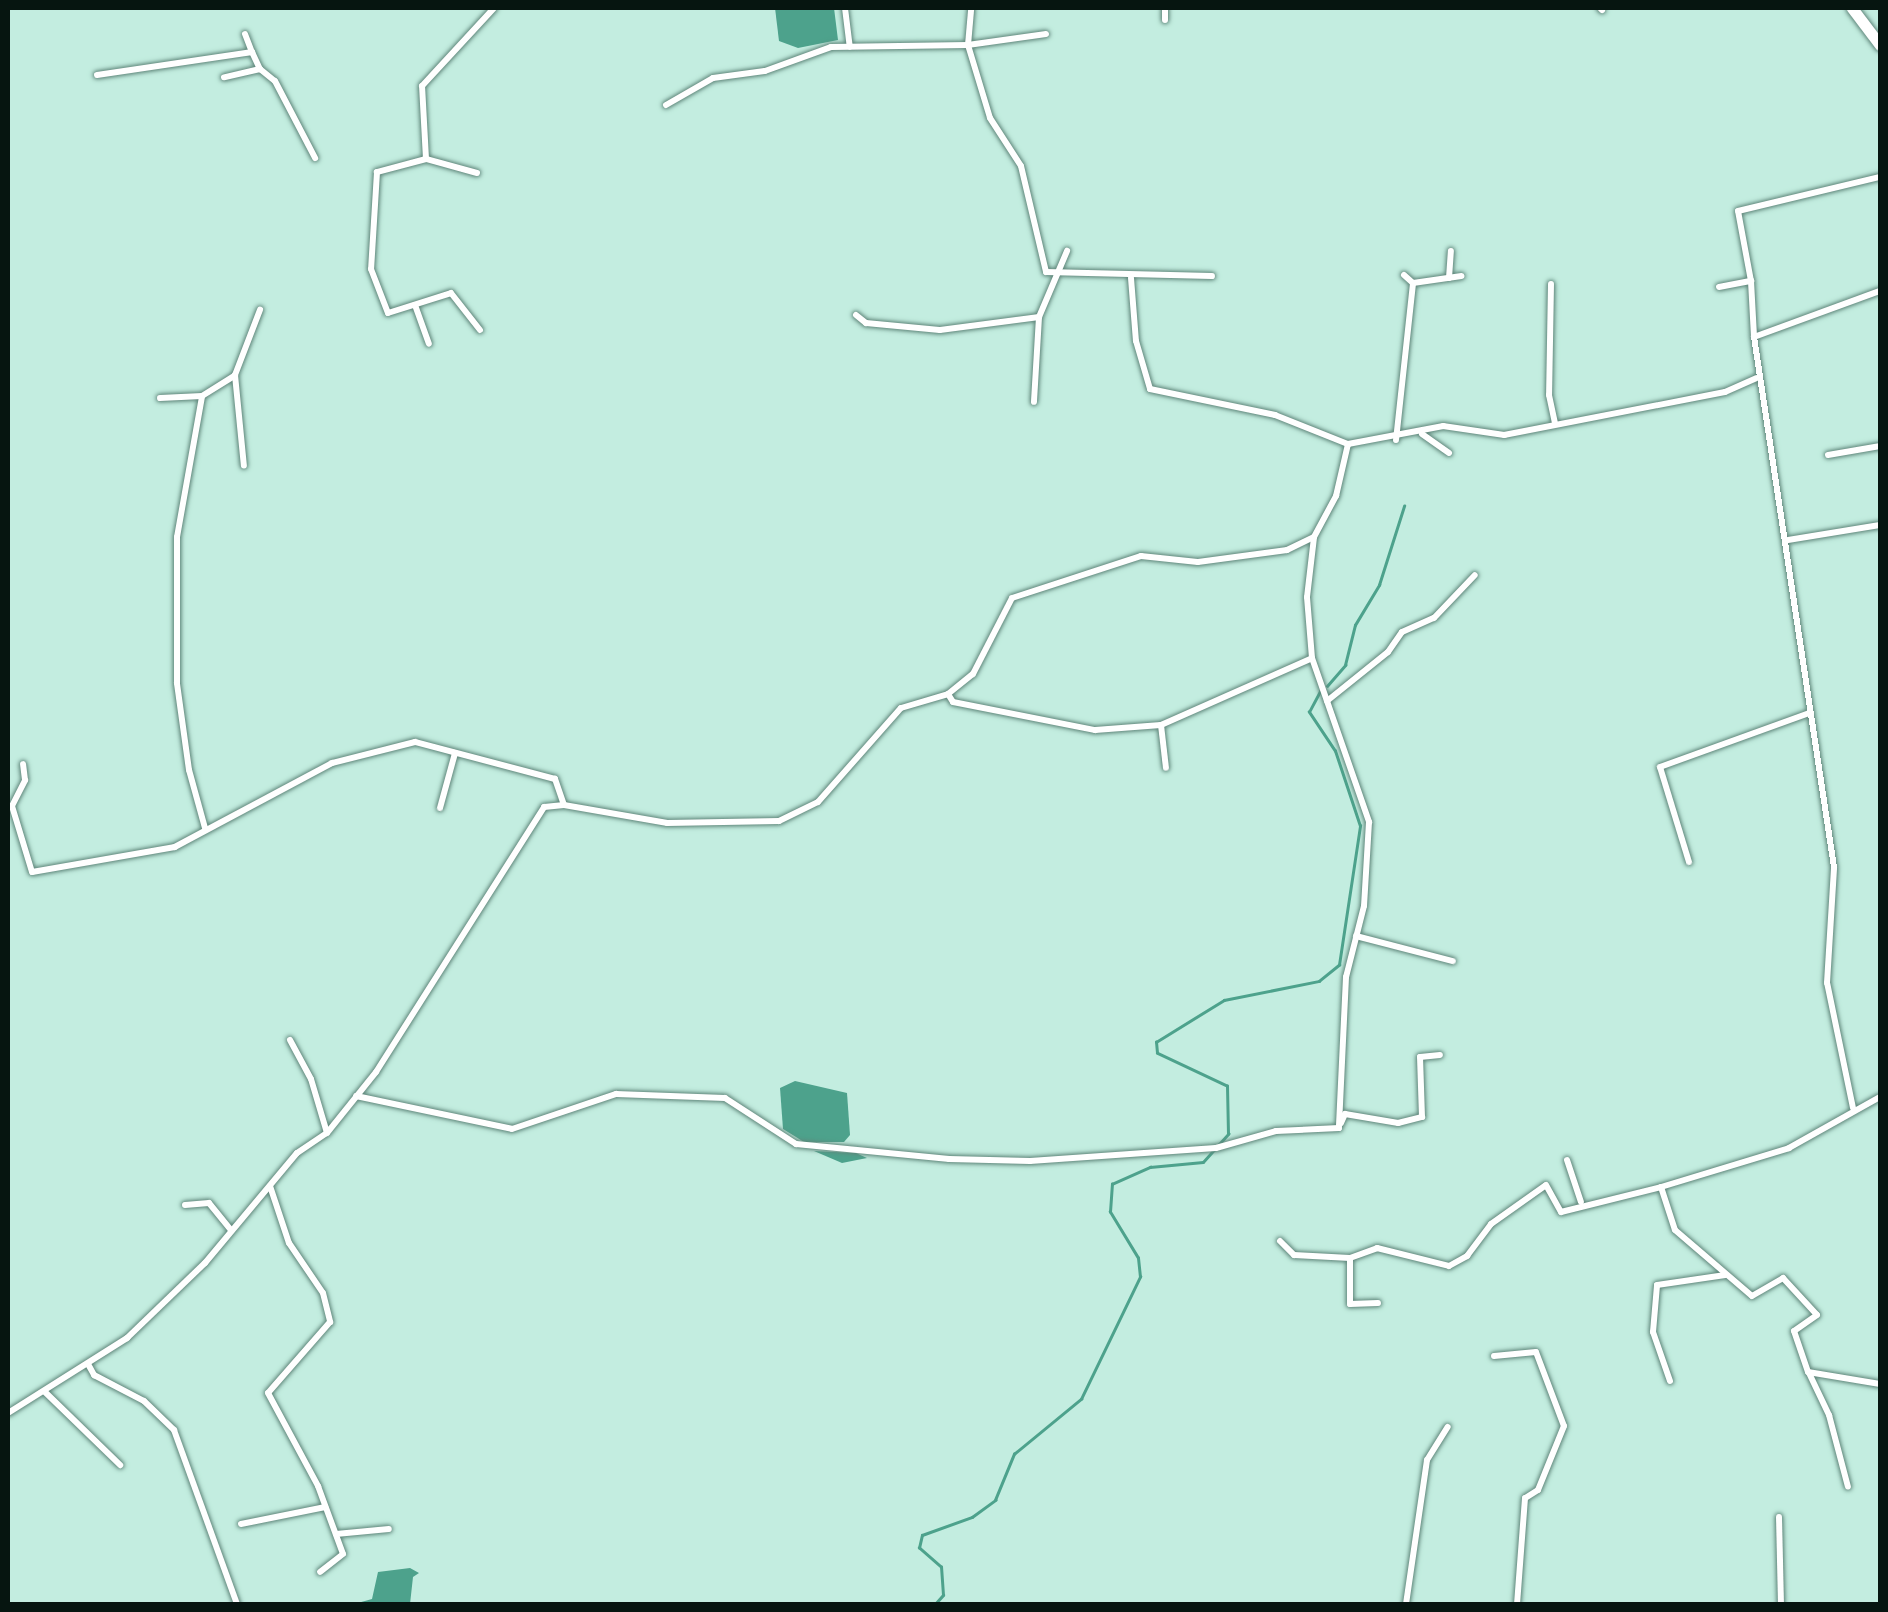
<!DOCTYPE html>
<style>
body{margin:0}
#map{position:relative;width:1888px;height:1612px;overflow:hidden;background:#c3ede0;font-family:Lato,sans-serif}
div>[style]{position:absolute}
.water>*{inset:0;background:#4da28c}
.stream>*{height:2.5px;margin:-1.25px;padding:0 1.25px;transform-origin:1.25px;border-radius:1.25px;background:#4da28c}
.roads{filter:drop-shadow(0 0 2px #5f867a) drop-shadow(0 0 2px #5f867a)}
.street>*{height:6px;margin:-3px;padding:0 3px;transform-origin:3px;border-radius:3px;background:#fff}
.highway>*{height:11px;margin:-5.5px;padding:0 5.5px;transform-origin:5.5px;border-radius:5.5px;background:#fff}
span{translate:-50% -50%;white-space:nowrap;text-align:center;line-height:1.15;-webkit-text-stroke:8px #fff;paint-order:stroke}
.frame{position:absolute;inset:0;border:10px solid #061510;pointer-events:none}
</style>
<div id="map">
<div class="water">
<div style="clip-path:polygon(775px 8px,834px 8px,838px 40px,798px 48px,779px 41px)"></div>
<div style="clip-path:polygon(795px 1081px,847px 1093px,850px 1135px,844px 1142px,804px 1142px,783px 1129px,780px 1088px)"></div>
<div style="clip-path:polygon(814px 1151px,856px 1153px,867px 1158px,842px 1163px)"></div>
<div style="clip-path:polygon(410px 1568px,419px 1573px,413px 1577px,410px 1604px,354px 1604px,372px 1599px,378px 1572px)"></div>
</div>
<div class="stream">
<div style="left:1327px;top:686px;width:28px;rotate:-49deg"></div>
<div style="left:1345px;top:665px;width:41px;rotate:-76deg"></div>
<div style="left:1355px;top:625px;width:47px;rotate:-59deg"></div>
<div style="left:1379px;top:585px;width:83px;rotate:-72.4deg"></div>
<div style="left:935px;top:1604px;width:12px;rotate:-48deg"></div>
<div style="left:943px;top:1595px;width:28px;rotate:-94deg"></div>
<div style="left:941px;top:1567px;width:29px;rotate:-139deg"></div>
<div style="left:919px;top:1548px;width:13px;rotate:-77deg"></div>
<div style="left:922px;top:1535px;width:53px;rotate:-19.8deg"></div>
<div style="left:972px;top:1517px;width:29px;rotate:-36deg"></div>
<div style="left:995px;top:1500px;width:50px;rotate:-67.6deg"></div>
<div style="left:1014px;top:1454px;width:87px;rotate:-39.4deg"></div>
<div style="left:1081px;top:1399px;width:136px;rotate:-64.2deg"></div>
<div style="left:1140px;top:1277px;width:19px;rotate:-96deg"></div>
<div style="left:1138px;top:1258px;width:54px;rotate:-121.3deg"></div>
<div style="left:1110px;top:1212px;width:28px;rotate:-86deg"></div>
<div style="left:1112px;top:1184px;width:42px;rotate:-24.1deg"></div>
<div style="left:1150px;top:1167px;width:53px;rotate:-5.4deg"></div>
<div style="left:1203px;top:1162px;width:38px;rotate:-48deg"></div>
<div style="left:1228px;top:1134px;width:48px;rotate:-91.2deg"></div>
<div style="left:1227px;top:1086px;width:77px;rotate:-154.8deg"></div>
<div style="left:1157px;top:1053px;width:11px;rotate:-95deg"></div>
<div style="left:1156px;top:1042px;width:80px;rotate:-31.7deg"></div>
<div style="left:1224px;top:1000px;width:97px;rotate:-11.3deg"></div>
<div style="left:1319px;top:981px;width:26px;rotate:-39deg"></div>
<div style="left:1339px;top:965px;width:141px;rotate:-81.4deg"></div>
<div style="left:1360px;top:826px;width:79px;rotate:-108.4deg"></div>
<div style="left:1335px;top:751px;width:47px;rotate:-123.7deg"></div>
<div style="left:1309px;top:712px;width:24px;rotate:-62deg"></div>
</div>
<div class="roads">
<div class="street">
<div style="left:845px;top:8px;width:39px;rotate:83deg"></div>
<div style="left:1600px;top:8px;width:3px;rotate:45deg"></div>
<div style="left:1165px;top:20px;width:12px;rotate:-90deg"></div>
<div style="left:245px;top:34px;width:19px;rotate:69deg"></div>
<div style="left:1046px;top:34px;width:79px;rotate:172deg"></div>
<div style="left:968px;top:45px;width:76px;rotate:73.2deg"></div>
<div style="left:990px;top:118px;width:57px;rotate:57.1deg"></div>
<div style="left:1021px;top:166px;width:109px;rotate:76.7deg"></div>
<div style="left:1046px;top:272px;width:166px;rotate:1.4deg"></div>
<div style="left:260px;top:69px;width:19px;rotate:39deg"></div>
<div style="left:275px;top:81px;width:87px;rotate:62.5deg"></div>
<div style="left:97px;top:75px;width:157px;rotate:-8.4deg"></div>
<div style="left:252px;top:52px;width:19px;rotate:65deg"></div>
<div style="left:260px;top:69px;width:37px;rotate:167deg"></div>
<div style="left:666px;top:105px;width:54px;rotate:-29.9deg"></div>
<div style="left:713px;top:78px;width:52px;rotate:-7.7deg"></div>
<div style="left:765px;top:71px;width:70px;rotate:-20deg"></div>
<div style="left:831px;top:47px;width:137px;rotate:-0.8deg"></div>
<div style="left:968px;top:45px;width:37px;rotate:-85deg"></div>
<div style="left:426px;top:159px;width:51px;rotate:165.1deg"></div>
<div style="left:377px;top:172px;width:97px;rotate:93.5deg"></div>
<div style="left:371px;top:269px;width:47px;rotate:68.9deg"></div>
<div style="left:388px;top:313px;width:66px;rotate:-17.6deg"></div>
<div style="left:451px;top:293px;width:47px;rotate:51.9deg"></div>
<div style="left:477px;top:173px;width:53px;rotate:-164.6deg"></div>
<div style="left:426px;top:159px;width:73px;rotate:-93.1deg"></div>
<div style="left:422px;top:86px;width:106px;rotate:-47.3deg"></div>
<div style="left:1404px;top:275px;width:12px;rotate:42deg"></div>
<div style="left:1131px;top:278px;width:63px;rotate:85.5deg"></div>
<div style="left:1136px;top:341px;width:50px;rotate:73.7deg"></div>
<div style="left:1150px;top:389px;width:128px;rotate:11.7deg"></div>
<div style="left:1275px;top:415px;width:79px;rotate:21.7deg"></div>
<div style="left:1348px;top:444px;width:97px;rotate:-10.7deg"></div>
<div style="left:1443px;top:426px;width:62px;rotate:8.4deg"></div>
<div style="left:1504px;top:435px;width:225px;rotate:-11deg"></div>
<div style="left:1725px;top:392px;width:34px;rotate:-24deg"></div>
<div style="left:1449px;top:278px;width:27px;rotate:-86deg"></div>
<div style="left:1751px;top:281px;width:71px;rotate:-100.5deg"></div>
<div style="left:1738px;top:211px;width:146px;rotate:-13.5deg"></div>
<div style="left:1551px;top:284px;width:111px;rotate:91deg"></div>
<div style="left:1549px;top:395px;width:29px;rotate:78deg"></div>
<div style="left:1719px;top:287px;width:33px;rotate:-11deg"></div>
<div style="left:1751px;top:281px;width:56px;rotate:86.9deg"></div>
<div style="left:415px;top:305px;width:41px;rotate:70.3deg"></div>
<div style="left:856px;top:315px;width:13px;rotate:39deg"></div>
<div style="left:866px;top:323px;width:74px;rotate:5.4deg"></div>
<div style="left:940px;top:330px;width:100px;rotate:-7.5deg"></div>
<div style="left:1039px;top:317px;width:85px;rotate:93.4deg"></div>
<div style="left:1039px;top:317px;width:72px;rotate:-67deg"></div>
<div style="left:235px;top:375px;width:91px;rotate:84.4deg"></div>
<div style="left:160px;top:398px;width:42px;rotate:-2.7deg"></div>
<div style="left:1422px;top:434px;width:33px;rotate:35deg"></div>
<div style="left:1396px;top:440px;width:158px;rotate:-83.8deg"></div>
<div style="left:1413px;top:283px;width:49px;rotate:-8.3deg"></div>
<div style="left:1828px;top:455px;width:53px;rotate:-9.8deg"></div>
<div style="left:1788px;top:540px;width:93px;rotate:-9.3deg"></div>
<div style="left:1312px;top:658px;width:174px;rotate:70.8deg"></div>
<div style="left:1369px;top:822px;width:84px;rotate:93.4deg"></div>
<div style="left:1364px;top:906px;width:73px;rotate:104.2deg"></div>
<div style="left:1346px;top:977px;width:151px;rotate:92.7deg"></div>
<div style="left:948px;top:694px;width:9px;rotate:58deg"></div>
<div style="left:953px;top:702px;width:145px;rotate:11.2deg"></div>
<div style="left:1095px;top:730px;width:66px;rotate:-4.3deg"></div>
<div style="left:1161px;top:725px;width:165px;rotate:-23.9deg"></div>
<div style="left:1312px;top:658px;width:61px;rotate:-94.7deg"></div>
<div style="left:1307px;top:597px;width:60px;rotate:-83.3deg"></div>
<div style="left:1314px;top:537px;width:47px;rotate:-61.8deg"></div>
<div style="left:1336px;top:496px;width:53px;rotate:-77deg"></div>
<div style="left:1327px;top:701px;width:78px;rotate:-38.8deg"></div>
<div style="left:1388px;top:652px;width:24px;rotate:-55deg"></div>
<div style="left:1402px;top:632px;width:35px;rotate:-24deg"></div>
<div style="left:1434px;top:618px;width:59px;rotate:-46.4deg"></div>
<div style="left:1161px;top:725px;width:43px;rotate:83.4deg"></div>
<div style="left:564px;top:805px;width:105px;rotate:9.9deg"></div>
<div style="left:667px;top:823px;width:112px;rotate:-1deg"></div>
<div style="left:779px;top:821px;width:43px;rotate:-26deg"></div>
<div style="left:818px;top:802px;width:125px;rotate:-48.6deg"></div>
<div style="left:901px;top:708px;width:49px;rotate:-16.6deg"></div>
<div style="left:948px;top:694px;width:32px;rotate:-39deg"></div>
<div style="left:973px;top:674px;width:85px;rotate:-62.8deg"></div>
<div style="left:1012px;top:598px;width:136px;rotate:-18deg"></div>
<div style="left:1141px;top:556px;width:57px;rotate:6deg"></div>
<div style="left:1198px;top:562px;width:90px;rotate:-7.7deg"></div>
<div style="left:1287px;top:550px;width:30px;rotate:-26deg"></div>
<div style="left:440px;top:808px;width:57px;rotate:-74.7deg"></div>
<div style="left:205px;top:828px;width:60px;rotate:-105.4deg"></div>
<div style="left:189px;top:770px;width:88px;rotate:-97.9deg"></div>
<div style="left:177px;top:683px;width:146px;rotate:-90deg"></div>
<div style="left:177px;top:537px;width:143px;rotate:-79.9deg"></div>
<div style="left:202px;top:396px;width:39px;rotate:-32deg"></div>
<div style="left:235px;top:375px;width:70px;rotate:-69deg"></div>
<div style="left:1689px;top:862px;width:99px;rotate:-107deg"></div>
<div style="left:1660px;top:767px;width:158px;rotate:-19.9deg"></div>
<div style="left:1356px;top:936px;width:100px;rotate:14.5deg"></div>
<div style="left:290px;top:1040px;width:44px;rotate:61.7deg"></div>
<div style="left:311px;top:1079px;width:56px;rotate:73.5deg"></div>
<div style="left:356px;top:1096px;width:159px;rotate:11.9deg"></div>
<div style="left:512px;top:1129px;width:110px;rotate:-18.6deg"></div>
<div style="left:616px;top:1094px;width:109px;rotate:2.1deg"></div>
<div style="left:725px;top:1098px;width:85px;rotate:32.9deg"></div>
<div style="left:796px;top:1144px;width:154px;rotate:5.6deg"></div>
<div style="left:949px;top:1159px;width:81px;rotate:1.4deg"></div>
<div style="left:1030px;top:1161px;width:186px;rotate:-4deg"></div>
<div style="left:1216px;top:1148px;width:62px;rotate:-15.8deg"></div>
<div style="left:1276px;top:1131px;width:63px;rotate:-2.7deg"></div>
<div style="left:1853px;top:1108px;width:128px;rotate:-101.7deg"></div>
<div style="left:1827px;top:983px;width:116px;rotate:-86.5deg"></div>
<div style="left:1834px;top:867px;width:536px;rotate:-98.58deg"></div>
<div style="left:1754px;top:337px;width:134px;rotate:-20.1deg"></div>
<div style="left:1341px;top:1123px;width:10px;rotate:-66deg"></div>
<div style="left:1345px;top:1114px;width:54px;rotate:9.6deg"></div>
<div style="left:1398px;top:1123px;width:25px;rotate:-14deg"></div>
<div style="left:1422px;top:1117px;width:60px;rotate:-91.9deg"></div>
<div style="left:1420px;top:1057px;width:20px;rotate:-6deg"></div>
<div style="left:1567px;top:1160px;width:44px;rotate:71.6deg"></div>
<div style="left:270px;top:1186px;width:60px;rotate:71.6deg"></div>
<div style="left:289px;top:1243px;width:60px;rotate:55.8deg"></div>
<div style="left:323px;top:1293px;width:30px;rotate:76deg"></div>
<div style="left:330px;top:1322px;width:94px;rotate:131.1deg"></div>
<div style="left:268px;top:1393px;width:106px;rotate:61.7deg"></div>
<div style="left:318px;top:1486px;width:72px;rotate:69.8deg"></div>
<div style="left:343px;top:1554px;width:29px;rotate:142deg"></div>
<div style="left:1661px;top:1187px;width:134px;rotate:-16.9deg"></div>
<div style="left:1789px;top:1148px;width:104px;rotate:-29.3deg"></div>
<div style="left:185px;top:1205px;width:24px;rotate:-5deg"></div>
<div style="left:209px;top:1203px;width:35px;rotate:51deg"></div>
<div style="left:1280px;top:1241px;width:20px;rotate:45deg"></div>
<div style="left:1294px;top:1255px;width:56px;rotate:3.1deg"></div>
<div style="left:1350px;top:1258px;width:29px;rotate:-20deg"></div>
<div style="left:1377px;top:1248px;width:74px;rotate:14deg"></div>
<div style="left:1449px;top:1266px;width:21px;rotate:-29deg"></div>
<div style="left:1467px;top:1256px;width:40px;rotate:-53deg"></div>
<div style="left:1491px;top:1224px;width:67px;rotate:-35.3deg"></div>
<div style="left:1546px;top:1185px;width:31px;rotate:61deg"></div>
<div style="left:1561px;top:1212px;width:103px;rotate:-14deg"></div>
<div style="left:1661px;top:1187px;width:45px;rotate:72deg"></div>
<div style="left:1675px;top:1230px;width:101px;rotate:40.6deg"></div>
<div style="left:1752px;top:1296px;width:36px;rotate:-30deg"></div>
<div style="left:1783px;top:1278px;width:50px;rotate:47.4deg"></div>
<div style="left:1817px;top:1315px;width:28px;rotate:145deg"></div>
<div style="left:1794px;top:1331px;width:43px;rotate:71.1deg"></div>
<div style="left:1808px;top:1372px;width:73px;rotate:9.5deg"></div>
<div style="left:1350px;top:1258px;width:46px;rotate:90deg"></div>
<div style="left:1350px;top:1304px;width:28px;rotate:-2deg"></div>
<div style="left:1494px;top:1356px;width:42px;rotate:-5.4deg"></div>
<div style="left:1536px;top:1352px;width:79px;rotate:69.3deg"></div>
<div style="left:1564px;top:1426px;width:69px;rotate:112.1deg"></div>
<div style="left:1538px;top:1490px;width:15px;rotate:148deg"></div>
<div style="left:1525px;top:1498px;width:106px;rotate:94.3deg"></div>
<div style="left:88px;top:1364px;width:13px;rotate:61deg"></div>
<div style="left:94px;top:1375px;width:56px;rotate:27.5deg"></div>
<div style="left:144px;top:1401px;width:42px;rotate:44deg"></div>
<div style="left:174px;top:1430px;width:185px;rotate:70.1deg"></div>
<div style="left:1809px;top:1373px;width:47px;rotate:64.5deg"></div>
<div style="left:1829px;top:1415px;width:74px;rotate:75.2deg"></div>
<div style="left:1670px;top:1381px;width:52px;rotate:-109.1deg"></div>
<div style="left:1653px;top:1332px;width:47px;rotate:-85.1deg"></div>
<div style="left:1657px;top:1285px;width:69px;rotate:-8.4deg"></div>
<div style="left:45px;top:1392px;width:105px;rotate:44.2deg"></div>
<div style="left:8px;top:1413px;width:141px;rotate:-32.2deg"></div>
<div style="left:127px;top:1338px;width:108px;rotate:-43.9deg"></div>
<div style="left:205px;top:1263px;width:143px;rotate:-50.1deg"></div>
<div style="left:297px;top:1153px;width:36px;rotate:-34deg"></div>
<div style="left:327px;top:1133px;width:78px;rotate:-51.2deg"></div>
<div style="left:376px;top:1072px;width:314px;rotate:-57.6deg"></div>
<div style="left:544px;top:807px;width:20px;rotate:-6deg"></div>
<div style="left:564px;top:805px;width:28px;rotate:-109deg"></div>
<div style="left:555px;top:779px;width:145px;rotate:-165.2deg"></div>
<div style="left:415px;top:742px;width:86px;rotate:165.8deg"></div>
<div style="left:332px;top:763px;width:178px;rotate:151.9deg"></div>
<div style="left:175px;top:847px;width:145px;rotate:170.1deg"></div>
<div style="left:32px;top:872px;width:69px;rotate:-106.9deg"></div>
<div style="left:12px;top:806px;width:29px;rotate:-63deg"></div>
<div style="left:25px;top:780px;width:16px;rotate:-97deg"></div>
<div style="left:1779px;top:1517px;width:87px;rotate:88.7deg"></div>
<div style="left:241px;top:1524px;width:86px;rotate:-11.4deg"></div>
<div style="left:336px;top:1534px;width:53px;rotate:-5.4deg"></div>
<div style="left:1406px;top:1604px;width:146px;rotate:-81.7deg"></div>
<div style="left:1427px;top:1460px;width:39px;rotate:-58deg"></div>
</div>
<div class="highway">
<div style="left:1852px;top:8px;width:46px;rotate:52.9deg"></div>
</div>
</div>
<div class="frame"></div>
</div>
